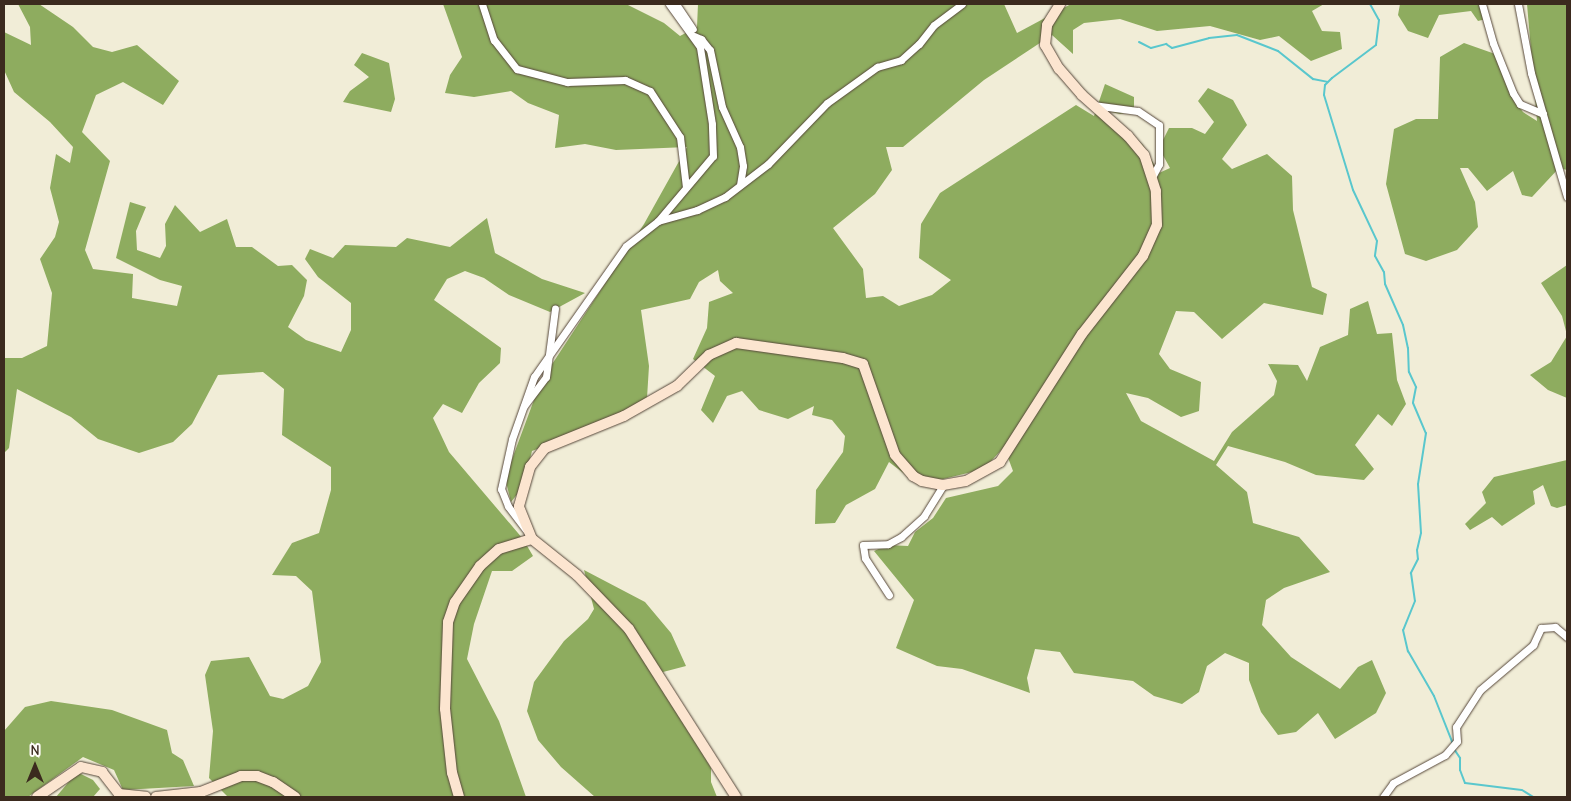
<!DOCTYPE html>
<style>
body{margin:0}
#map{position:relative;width:1571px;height:801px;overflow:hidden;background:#f1edd7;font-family:"Comic Neue",sans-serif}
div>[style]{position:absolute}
.forest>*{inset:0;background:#8eac5f}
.stream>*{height:2px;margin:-1px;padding:0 1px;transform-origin:1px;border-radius:1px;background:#59c7cd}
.roads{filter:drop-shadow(0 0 1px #56473a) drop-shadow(0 0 1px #56473a)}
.street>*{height:7px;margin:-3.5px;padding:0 3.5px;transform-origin:3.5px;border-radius:3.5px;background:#fff}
.secondary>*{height:10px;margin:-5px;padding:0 5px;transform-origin:5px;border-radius:5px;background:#fce5d0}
span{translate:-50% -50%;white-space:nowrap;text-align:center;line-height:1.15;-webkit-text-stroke:5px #fdfcf7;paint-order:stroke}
.frame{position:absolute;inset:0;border:5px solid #3b2a1e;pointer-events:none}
.north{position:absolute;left:10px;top:741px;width:50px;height:50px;-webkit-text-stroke:4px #fdfcf7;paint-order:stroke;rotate:0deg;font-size:14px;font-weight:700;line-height:20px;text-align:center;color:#3b2a1e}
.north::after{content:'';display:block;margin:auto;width:18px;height:22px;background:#3b2a1e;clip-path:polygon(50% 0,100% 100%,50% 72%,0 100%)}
</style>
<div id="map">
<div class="forest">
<div style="clip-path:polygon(18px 4px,39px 4px,73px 27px,93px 47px,112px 52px,137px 45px,179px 81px,163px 105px,123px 82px,96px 95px,82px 132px,110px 161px,85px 250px,93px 269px,133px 274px,132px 298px,177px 306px,182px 286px,160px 280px,116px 258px,130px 202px,146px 207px,136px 231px,137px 250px,160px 258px,166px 246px,165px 224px,175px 205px,200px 232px,227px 219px,236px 247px,252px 247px,278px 266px,292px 265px,307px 280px,304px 296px,288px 327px,306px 340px,341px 352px,351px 330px,351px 303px,318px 277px,305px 259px,310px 249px,333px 258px,345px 245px,396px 247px,407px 238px,450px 247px,487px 218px,495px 253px,542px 279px,585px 293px,550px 312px,509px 295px,484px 278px,465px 271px,447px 279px,434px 300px,501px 348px,500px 363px,479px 383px,462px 413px,443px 404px,433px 418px,449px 452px,523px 539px,533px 556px,512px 571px,492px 571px,474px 624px,467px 659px,499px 721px,526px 797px,228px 797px,209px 778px,213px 731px,205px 675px,211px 661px,249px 657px,270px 696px,283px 699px,308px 686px,321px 662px,312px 591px,296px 576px,272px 575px,292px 543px,319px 533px,331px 490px,331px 467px,282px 435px,284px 389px,263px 372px,218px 375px,192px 424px,173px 442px,139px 453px,98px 439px,71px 417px,17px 389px,9px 448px,4px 453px,4px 358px,22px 358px,47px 346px,52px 293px,40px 259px,55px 237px,59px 222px,50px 188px,56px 154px,70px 163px,73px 147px,50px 122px,14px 92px,4px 70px,4px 32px,31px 45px,30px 27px)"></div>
<div style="clip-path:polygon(443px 4px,626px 4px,664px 23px,680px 36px,697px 27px,698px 4px,1004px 4px,1017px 33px,1071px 4px,1324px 4px,1312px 11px,1322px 31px,1340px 32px,1342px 49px,1311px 61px,1279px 36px,1260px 40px,1210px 26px,1157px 31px,1120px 19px,1084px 23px,1073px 30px,1073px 54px,1052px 35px,984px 80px,903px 147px,886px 147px,892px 170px,875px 194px,833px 228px,863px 269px,866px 298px,883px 296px,899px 306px,932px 295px,951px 280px,919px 258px,921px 224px,940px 193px,1076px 105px,1094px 116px,1105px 84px,1134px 97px,1134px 111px,1120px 114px,1107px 111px,1143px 145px,1159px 173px,1170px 168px,1159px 148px,1169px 128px,1192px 128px,1205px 134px,1214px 122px,1198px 101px,1208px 88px,1233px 100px,1247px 125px,1222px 159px,1232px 169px,1267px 154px,1292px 176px,1293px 210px,1312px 287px,1327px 294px,1323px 315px,1264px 303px,1222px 339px,1194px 312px,1176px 311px,1159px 354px,1170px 369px,1201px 382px,1199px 411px,1181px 417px,1148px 398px,1126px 393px,1141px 421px,1214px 461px,1232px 432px,1274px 395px,1277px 381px,1268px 364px,1298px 365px,1307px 381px,1320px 347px,1348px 335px,1350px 309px,1368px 301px,1377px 334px,1392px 333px,1397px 380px,1406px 404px,1392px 426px,1378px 414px,1355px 445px,1374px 469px,1364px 480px,1316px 475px,1285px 462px,1228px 446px,1216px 465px,1247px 492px,1253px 523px,1299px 537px,1330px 572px,1284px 588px,1266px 600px,1262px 625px,1291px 657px,1340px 689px,1358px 667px,1372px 660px,1386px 693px,1376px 713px,1335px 739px,1318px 713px,1296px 732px,1278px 735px,1261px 712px,1249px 680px,1249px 663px,1225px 653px,1207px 666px,1199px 692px,1182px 704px,1154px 696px,1133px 681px,1074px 673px,1060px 652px,1035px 649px,1027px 678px,1030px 693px,962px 669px,937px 666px,896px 648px,914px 600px,874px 551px,888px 545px,908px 546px,915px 532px,933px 518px,946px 498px,998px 486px,1013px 471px,1004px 447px,984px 469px,919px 485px,889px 462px,875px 489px,846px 505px,835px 523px,815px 524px,816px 490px,843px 452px,845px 436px,832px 420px,812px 415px,814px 406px,788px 419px,759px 410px,742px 391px,727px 396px,713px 423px,701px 410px,715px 376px,693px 359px,707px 328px,709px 302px,733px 293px,720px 281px,718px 270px,699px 282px,690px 299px,641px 310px,649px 366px,647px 398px,596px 427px,532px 451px,523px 487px,511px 502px,505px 478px,541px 381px,644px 224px,687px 147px,616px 150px,585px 144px,555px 148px,559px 115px,528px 103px,511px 91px,474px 97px,445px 93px,450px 75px,462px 57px)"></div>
<div style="clip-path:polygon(1400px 4px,1481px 4px,1486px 19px,1478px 21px,1471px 11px,1439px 15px,1428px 38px,1408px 31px,1398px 15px)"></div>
<div style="clip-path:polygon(1527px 4px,1567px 4px,1567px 170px,1559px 168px,1532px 197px,1522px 195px,1513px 171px,1487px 191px,1468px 168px,1460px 168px,1475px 202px,1478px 227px,1457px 250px,1426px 261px,1405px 254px,1386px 184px,1394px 129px,1416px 119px,1438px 119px,1440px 57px,1464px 43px,1498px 55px,1511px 96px,1523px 112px,1537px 121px)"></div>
<div style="clip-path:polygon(362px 53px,389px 63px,395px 99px,391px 112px,343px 102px,350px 91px,369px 77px,354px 65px)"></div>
<div style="clip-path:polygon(1567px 265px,1567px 335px,1562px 316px,1541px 283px)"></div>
<div style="clip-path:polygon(1567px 336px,1567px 398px,1548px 390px,1530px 375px,1551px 362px)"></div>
<div style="clip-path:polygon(1567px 460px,1567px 505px,1557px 508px,1551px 506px,1543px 485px,1533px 491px,1535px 504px,1502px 526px,1492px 517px,1470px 530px,1465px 524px,1486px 503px,1482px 492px,1494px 477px)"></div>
<div style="clip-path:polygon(584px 570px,645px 602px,671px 633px,686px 666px,663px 672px,676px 706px,711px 768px,711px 782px,717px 797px,595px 797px,561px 767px,538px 740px,527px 711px,534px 682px,564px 641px,588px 619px,594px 609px)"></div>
<div style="clip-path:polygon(51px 701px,112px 710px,167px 730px,172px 753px,183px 760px,194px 786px,123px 790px,114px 770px,83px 757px,28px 797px,4px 797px,4px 731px,25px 707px)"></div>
<div style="clip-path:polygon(77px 772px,93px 780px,100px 789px,93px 797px,56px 797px)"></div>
</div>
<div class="stream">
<div style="left:1370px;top:4px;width:18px;rotate:61deg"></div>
<div style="left:1379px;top:20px;width:25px;rotate:97deg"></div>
<div style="left:1376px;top:45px;width:55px;rotate:143.1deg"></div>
<div style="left:1332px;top:78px;width:10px;rotate:135deg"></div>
<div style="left:1325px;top:85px;width:10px;rotate:96deg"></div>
<div style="left:1324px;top:95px;width:99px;rotate:73deg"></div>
<div style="left:1353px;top:190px;width:56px;rotate:64.8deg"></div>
<div style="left:1377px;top:241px;width:15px;rotate:98deg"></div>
<div style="left:1375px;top:256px;width:18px;rotate:61deg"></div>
<div style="left:1384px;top:272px;width:12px;rotate:85deg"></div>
<div style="left:1385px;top:284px;width:45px;rotate:66.3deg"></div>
<div style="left:1403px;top:325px;width:24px;rotate:78deg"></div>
<div style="left:1408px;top:348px;width:24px;rotate:88deg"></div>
<div style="left:1409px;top:372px;width:17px;rotate:65deg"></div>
<div style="left:1416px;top:387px;width:16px;rotate:101deg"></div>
<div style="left:1413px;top:403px;width:33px;rotate:67deg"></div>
<div style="left:1426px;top:433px;width:52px;rotate:98.9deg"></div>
<div style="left:1418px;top:484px;width:49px;rotate:86.5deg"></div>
<div style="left:1421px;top:533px;width:17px;rotate:103deg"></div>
<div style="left:1417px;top:550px;width:9px;rotate:84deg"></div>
<div style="left:1418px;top:559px;width:16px;rotate:117deg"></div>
<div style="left:1411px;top:573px;width:28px;rotate:82deg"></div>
<div style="left:1415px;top:601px;width:31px;rotate:112deg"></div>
<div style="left:1403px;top:630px;width:22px;rotate:77deg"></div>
<div style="left:1408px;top:651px;width:52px;rotate:60deg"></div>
<div style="left:1434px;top:696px;width:52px;rotate:68.4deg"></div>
<div style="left:1139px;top:42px;width:13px;rotate:27deg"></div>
<div style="left:1151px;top:48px;width:16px;rotate:-15deg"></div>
<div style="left:1166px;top:44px;width:7px;rotate:34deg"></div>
<div style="left:1172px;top:48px;width:38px;rotate:-15deg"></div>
<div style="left:1209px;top:38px;width:28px;rotate:-6deg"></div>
<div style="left:1237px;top:35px;width:44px;rotate:21.3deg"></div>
<div style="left:1278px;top:51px;width:45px;rotate:38.7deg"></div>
<div style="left:1313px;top:79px;width:15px;rotate:11deg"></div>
<div style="left:1454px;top:749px;width:11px;rotate:56deg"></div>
<div style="left:1460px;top:758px;width:12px;rotate:90deg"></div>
<div style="left:1460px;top:770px;width:14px;rotate:69deg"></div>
<div style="left:1465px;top:783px;width:57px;rotate:7deg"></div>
<div style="left:1522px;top:790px;width:13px;rotate:32deg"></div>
</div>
<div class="roads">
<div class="street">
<div style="left:482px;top:4px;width:38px;rotate:72deg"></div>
<div style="left:494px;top:40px;width:37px;rotate:52deg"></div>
<div style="left:517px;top:69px;width:52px;rotate:14.6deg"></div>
<div style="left:567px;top:82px;width:58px;rotate:-2deg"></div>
<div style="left:625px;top:80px;width:27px;rotate:24deg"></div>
<div style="left:650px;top:91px;width:55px;rotate:56.9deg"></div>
<div style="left:680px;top:137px;width:50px;rotate:83.2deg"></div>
<div style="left:676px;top:4px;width:30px;rotate:56deg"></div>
<div style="left:1482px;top:4px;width:41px;rotate:74.2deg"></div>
<div style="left:1493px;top:43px;width:54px;rotate:68.2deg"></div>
<div style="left:1513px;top:93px;width:13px;rotate:58deg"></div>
<div style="left:1520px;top:104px;width:25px;rotate:23deg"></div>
<div style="left:1518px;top:4px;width:70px;rotate:79.3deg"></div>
<div style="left:1531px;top:73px;width:129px;rotate:73.8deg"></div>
<div style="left:694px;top:36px;width:8px;rotate:23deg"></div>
<div style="left:701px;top:39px;width:14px;rotate:51deg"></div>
<div style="left:710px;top:50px;width:58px;rotate:78.1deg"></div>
<div style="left:722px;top:107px;width:44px;rotate:65.8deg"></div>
<div style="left:740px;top:147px;width:19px;rotate:81deg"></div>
<div style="left:743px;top:166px;width:19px;rotate:99deg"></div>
<div style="left:1093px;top:105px;width:45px;rotate:7.6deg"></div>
<div style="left:1138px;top:111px;width:25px;rotate:34deg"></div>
<div style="left:1159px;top:125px;width:39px;rotate:90deg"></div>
<div style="left:1159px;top:164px;width:15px;rotate:118deg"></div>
<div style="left:658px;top:221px;width:41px;rotate:-15.8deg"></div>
<div style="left:697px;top:210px;width:31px;rotate:-25deg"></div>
<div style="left:725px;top:197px;width:54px;rotate:-37.5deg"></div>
<div style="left:768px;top:164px;width:85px;rotate:-46deg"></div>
<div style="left:827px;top:103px;width:62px;rotate:-35.8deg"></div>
<div style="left:877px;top:67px;width:25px;rotate:-16deg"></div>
<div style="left:901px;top:60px;width:24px;rotate:-42deg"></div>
<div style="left:919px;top:44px;width:24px;rotate:-52deg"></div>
<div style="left:934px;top:25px;width:35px;rotate:-37deg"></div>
<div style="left:524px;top:406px;width:36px;rotate:-53deg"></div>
<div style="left:546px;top:377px;width:69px;rotate:-82.5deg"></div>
<div style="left:526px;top:530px;width:30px;rotate:-127deg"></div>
<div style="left:508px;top:506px;width:18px;rotate:-112deg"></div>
<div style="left:501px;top:489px;width:51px;rotate:-77.6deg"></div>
<div style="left:512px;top:439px;width:66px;rotate:-70.5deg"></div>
<div style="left:534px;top:377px;width:160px;rotate:-54.9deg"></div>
<div style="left:626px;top:246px;width:41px;rotate:-38deg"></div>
<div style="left:658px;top:221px;width:85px;rotate:-49.8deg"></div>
<div style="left:713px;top:156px;width:32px;rotate:-92deg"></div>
<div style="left:712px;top:124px;width:78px;rotate:-98.9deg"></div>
<div style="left:700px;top:47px;width:53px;rotate:-125.8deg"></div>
<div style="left:889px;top:595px;width:44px;rotate:-123deg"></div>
<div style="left:865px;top:558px;width:13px;rotate:-99deg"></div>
<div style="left:863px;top:545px;width:25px;rotate:-2deg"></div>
<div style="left:888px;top:544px;width:15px;rotate:-28deg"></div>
<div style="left:901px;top:537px;width:31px;rotate:-42deg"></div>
<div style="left:924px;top:516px;width:36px;rotate:-58deg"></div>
<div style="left:1383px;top:797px;width:17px;rotate:-54deg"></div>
<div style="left:1393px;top:783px;width:59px;rotate:-28.3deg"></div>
<div style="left:1445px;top:755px;width:18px;rotate:-49deg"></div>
<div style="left:1457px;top:741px;width:14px;rotate:-94deg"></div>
<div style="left:1456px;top:727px;width:44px;rotate:-57deg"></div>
<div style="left:1480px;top:690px;width:70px;rotate:-40.3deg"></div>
<div style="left:1533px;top:645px;width:19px;rotate:-65deg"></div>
<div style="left:1541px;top:628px;width:14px;rotate:-4deg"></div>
<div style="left:1555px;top:627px;width:16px;rotate:40deg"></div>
</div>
<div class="secondary">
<div style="left:37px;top:797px;width:53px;rotate:-34.3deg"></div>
<div style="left:81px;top:767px;width:22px;rotate:13deg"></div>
<div style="left:102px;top:772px;width:28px;rotate:52deg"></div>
<div style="left:119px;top:794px;width:27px;rotate:6deg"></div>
<div style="left:156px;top:797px;width:45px;rotate:-6.3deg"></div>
<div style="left:201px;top:792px;width:43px;rotate:-21.8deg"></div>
<div style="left:241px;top:776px;width:16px"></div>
<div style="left:257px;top:776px;width:17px;rotate:21deg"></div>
<div style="left:273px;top:782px;width:27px;rotate:34deg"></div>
<div style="left:459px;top:797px;width:25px;rotate:-106deg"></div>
<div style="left:452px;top:773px;width:64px;rotate:-96.2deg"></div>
<div style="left:445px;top:709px;width:87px;rotate:-88deg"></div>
<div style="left:448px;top:622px;width:21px;rotate:-71deg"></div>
<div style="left:455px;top:602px;width:44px;rotate:-55.2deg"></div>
<div style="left:480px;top:566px;width:25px;rotate:-42deg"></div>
<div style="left:499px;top:549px;width:34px;rotate:-17deg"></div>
<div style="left:736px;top:797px;width:199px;rotate:-122.5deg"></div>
<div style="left:629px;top:629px;width:75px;rotate:-133.9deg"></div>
<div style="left:577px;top:575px;width:58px;rotate:-141.3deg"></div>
<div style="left:532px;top:539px;width:35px;rotate:-112deg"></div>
<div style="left:519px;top:506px;width:41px;rotate:-74.2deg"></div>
<div style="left:530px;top:467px;width:24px;rotate:-52deg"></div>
<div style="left:545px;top:448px;width:85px;rotate:-22.1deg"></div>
<div style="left:624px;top:416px;width:61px;rotate:-29.5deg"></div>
<div style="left:677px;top:386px;width:45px;rotate:-44.1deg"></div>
<div style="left:709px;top:355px;width:30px;rotate:-24deg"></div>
<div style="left:736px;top:343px;width:108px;rotate:8deg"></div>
<div style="left:843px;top:358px;width:21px;rotate:17deg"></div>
<div style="left:863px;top:364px;width:96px;rotate:70.6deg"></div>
<div style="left:895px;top:455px;width:28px;rotate:49deg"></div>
<div style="left:913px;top:476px;width:10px;rotate:29deg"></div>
<div style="left:922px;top:481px;width:21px;rotate:11deg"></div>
<div style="left:943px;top:485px;width:23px;rotate:-10deg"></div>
<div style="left:966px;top:481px;width:39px;rotate:-29deg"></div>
<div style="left:1000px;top:462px;width:152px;rotate:-57.4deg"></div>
<div style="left:1082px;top:334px;width:99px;rotate:-52deg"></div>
<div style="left:1143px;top:256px;width:34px;rotate:-66deg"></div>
<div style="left:1157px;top:225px;width:34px;rotate:-92deg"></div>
<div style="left:1156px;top:191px;width:38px;rotate:-108deg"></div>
<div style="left:1144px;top:155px;width:25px;rotate:-130deg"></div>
<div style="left:1128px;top:136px;width:62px;rotate:-138.3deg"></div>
<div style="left:1082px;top:95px;width:35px;rotate:-131deg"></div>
<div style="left:1059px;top:69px;width:28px;rotate:-120deg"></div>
<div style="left:1045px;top:45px;width:20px;rotate:-84deg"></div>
<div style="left:1047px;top:25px;width:25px;rotate:-58deg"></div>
</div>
</div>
<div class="frame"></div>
<div class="north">N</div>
</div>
